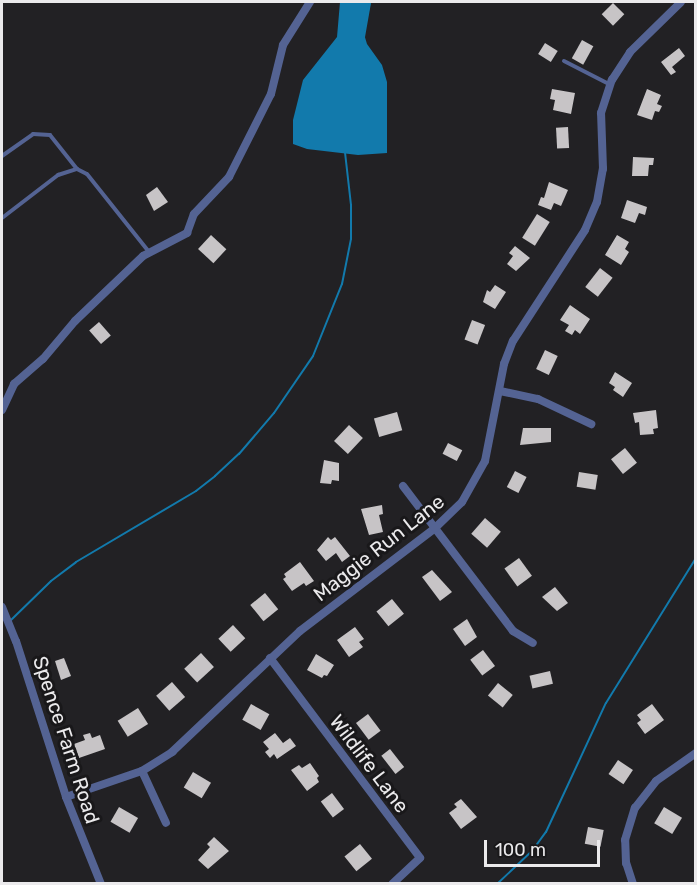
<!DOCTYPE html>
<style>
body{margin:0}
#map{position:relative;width:697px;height:885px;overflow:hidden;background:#222124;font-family:Rubik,sans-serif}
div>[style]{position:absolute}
.water>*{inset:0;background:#127aac}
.stream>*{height:2px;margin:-1px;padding:0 1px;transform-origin:1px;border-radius:1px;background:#127aac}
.building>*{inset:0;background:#c7c4c6;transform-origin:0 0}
.lane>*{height:4px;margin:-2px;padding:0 2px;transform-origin:2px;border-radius:2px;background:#546393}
.street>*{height:8px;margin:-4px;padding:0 4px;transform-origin:4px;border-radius:4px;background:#546393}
span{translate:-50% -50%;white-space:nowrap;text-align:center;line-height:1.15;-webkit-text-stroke:6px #19181a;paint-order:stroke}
.street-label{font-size:20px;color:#ebeaec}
.frame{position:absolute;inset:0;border:3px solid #ebeaec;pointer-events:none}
.scale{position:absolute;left:484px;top:840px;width:116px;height:27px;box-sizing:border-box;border:3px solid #ebeaec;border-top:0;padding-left:8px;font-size:18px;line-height:21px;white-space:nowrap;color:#ebeaec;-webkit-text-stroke:4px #19181a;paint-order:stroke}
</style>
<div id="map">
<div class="water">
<div style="clip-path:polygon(340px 2px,371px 2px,364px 34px,367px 44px,382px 65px,387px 82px,387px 153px,358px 155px,307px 149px,293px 144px,293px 120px,303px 80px,337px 37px)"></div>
</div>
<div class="stream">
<div style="left:364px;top:37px;width:36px;rotate:-80deg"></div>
<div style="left:10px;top:621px;width:57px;rotate:-44.3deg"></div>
<div style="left:51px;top:581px;width:31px;rotate:-37deg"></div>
<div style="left:76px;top:562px;width:139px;rotate:-30.6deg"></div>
<div style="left:196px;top:491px;width:24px;rotate:-38deg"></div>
<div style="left:215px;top:476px;width:33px;rotate:-43deg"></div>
<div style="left:239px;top:454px;width:54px;rotate:-49.5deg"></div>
<div style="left:274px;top:413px;width:69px;rotate:-55.6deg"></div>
<div style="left:313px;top:356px;width:78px;rotate:-68.1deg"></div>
<div style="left:342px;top:284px;width:46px;rotate:-78.7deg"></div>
<div style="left:351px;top:239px;width:34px;rotate:-90deg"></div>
<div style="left:351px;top:205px;width:53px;rotate:-96.5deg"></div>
<div style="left:497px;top:884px;width:48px;rotate:-43.3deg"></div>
<div style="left:532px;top:851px;width:24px;rotate:-54deg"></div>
<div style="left:546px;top:832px;width:142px;rotate:-65.1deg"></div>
<div style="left:606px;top:703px;width:171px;rotate:-58.2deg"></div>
</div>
<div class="building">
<div style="left:613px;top:3px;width:16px;height:16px;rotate:45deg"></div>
<div style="left:582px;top:40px;width:13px;height:21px;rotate:29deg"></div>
<div style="left:545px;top:43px;width:15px;height:13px;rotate:32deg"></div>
<div style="clip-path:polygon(679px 48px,685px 56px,672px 67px,676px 72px,671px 75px,661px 62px)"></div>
<div style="clip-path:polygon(552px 89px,575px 93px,571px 114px,553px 110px,555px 100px,550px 99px)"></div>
<div style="clip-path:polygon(647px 89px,661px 95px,657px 104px,662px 106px,659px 112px,655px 111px,652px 120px,637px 115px)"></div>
<div style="left:568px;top:127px;width:21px;height:12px;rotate:87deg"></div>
<div style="clip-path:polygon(633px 157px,654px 158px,653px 165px,649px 165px,648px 176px,632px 176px)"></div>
<div style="clip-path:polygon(549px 182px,568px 190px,561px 206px,554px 203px,551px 210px,538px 205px,541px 197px,544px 198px)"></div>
<div style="clip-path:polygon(157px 187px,168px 202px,154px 211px,146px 195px)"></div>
<div style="clip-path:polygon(627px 200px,647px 207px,645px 215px,639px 213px,635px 223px,621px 218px)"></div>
<div style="left:537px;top:214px;width:15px;height:28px;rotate:32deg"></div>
<div style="left:211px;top:235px;width:21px;height:19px;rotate:43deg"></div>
<div style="clip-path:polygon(617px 235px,629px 242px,625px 249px,629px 252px,621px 265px,605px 255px)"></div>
<div style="clip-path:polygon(515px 246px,530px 258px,516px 271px,507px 264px,513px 256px,509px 253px)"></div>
<div style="left:600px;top:268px;width:16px;height:24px;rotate:38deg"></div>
<div style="clip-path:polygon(495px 285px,506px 292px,495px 309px,483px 302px,487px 290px,490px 292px)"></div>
<div style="clip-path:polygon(570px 305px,590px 319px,580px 334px,575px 330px,572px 335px,565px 331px,569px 325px,560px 320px)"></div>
<div style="left:472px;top:320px;width:14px;height:21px;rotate:21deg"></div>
<div style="left:99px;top:322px;width:18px;height:13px;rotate:49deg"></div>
<div style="left:545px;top:350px;width:14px;height:21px;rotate:25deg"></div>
<div style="clip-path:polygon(615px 372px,632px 383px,623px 397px,613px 390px,615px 387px,609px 383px)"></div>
<div style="clip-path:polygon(656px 410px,658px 428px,653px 429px,654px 434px,640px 435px,639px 422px,635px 423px,633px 413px)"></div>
<div style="left:397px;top:412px;width:19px;height:24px;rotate:74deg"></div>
<div style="left:349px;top:425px;width:19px;height:22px;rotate:43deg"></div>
<div style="clip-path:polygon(523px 428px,551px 428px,551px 442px,520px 445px)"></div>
<div style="left:448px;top:443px;width:16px;height:12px;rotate:27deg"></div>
<div style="left:625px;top:448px;width:19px;height:18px;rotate:51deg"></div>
<div style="clip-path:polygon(324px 460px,339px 463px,339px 481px,332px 480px,331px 484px,320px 483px)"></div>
<div style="left:515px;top:471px;width:13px;height:18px;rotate:27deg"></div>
<div style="left:579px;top:472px;width:19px;height:15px;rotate:9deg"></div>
<div style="clip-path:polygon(382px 505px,383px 514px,379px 515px,383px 532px,369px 535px,361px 509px)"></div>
<div style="left:485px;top:518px;width:21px;height:21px;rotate:41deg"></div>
<div style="clip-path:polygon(328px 537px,331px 540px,335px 537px,350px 556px,342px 562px,336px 553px,326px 561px,317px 550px)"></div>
<div style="left:519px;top:558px;width:22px;height:18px;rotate:54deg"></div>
<div style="clip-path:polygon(300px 562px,314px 581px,306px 586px,304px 583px,292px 591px,283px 579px,286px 577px,284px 574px)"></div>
<div style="clip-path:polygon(432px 570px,452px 592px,440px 601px,422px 577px)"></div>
<div style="clip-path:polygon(555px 587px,568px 603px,557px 611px,542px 597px)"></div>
<div style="left:265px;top:593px;width:21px;height:19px;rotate:51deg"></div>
<div style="left:392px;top:599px;width:19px;height:20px;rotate:51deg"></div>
<div style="clip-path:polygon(467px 619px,477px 637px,465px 646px,453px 629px)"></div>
<div style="left:233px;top:625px;width:18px;height:20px;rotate:47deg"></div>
<div style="clip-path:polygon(355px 627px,364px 639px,359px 642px,363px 647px,349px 657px,337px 640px)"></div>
<div style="left:483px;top:650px;width:20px;height:16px;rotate:53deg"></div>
<div style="left:201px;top:653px;width:19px;height:23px;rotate:47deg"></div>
<div style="clip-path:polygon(316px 654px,334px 665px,327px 676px,324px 675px,322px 678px,307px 670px)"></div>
<div style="clip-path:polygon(64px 658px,71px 676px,61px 680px,55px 661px)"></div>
<div style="left:550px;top:671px;width:13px;height:21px;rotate:77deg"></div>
<div style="left:172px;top:682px;width:20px;height:21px;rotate:49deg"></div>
<div style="left:498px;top:683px;width:19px;height:16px;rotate:39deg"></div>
<div style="left:251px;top:704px;width:21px;height:18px;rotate:29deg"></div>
<div style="clip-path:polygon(652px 704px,664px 720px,645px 734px,637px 723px,641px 720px,637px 715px)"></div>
<div style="left:138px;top:708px;width:19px;height:24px;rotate:58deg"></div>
<div style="left:368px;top:714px;width:21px;height:15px;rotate:53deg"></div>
<div style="clip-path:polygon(90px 733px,92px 738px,100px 735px,105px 749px,79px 758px,74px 744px,85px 740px,83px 735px)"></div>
<div style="clip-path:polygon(275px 733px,283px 743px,290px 738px,296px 746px,277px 759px,274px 754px,270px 758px,265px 752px,269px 749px,263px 742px)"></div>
<div style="left:390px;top:749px;width:23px;height:11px;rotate:52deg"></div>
<div style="left:618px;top:760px;width:18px;height:17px;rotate:34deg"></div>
<div style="clip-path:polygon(310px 763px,319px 776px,317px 778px,319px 782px,307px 791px,291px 770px,299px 765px,302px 768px)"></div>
<div style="left:193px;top:772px;width:21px;height:18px;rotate:31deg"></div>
<div style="left:332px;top:793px;width:20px;height:14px;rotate:53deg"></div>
<div style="clip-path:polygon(461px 799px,477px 817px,461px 829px,449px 813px,457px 807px,454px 804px)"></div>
<div style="left:119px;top:807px;width:22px;height:17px;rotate:30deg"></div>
<div style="left:664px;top:807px;width:21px;height:19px;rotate:31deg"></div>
<div style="left:588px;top:827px;width:16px;height:17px;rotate:11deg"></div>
<div style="clip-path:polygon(214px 837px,229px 851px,208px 869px,198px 860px,210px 847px,207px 844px)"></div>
<div style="left:360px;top:844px;width:19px;height:20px;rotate:51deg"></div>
</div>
<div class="lane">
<div style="left:564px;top:61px;width:51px;rotate:27.1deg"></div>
<div style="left:2px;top:156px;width:38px;rotate:-35deg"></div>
<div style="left:33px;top:134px;width:17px;rotate:3deg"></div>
<div style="left:50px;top:135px;width:43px;rotate:51.5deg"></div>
<div style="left:77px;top:169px;width:11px;rotate:27deg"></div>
<div style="left:87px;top:174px;width:100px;rotate:51.5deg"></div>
<div style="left:2px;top:218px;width:71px;rotate:-37.5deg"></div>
<div style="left:58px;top:175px;width:20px;rotate:-18deg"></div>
</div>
<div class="street">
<div style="left:500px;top:391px;width:39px;rotate:12deg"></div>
<div style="left:538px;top:399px;width:59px;rotate:25.3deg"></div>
<div style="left:2px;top:410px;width:29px;rotate:-65deg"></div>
<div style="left:14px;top:384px;width:38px;rotate:-41deg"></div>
<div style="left:43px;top:359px;width:50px;rotate:-49.9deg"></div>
<div style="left:75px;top:321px;width:94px;rotate:-43.7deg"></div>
<div style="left:143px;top:256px;width:50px;rotate:-27.6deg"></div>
<div style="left:187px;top:233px;width:20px;rotate:-70deg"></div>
<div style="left:194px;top:214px;width:51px;rotate:-46.6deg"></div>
<div style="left:229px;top:177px;width:93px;rotate:-63.2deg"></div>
<div style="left:271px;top:94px;width:50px;rotate:-76.2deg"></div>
<div style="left:283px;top:45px;width:51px;rotate:-57.9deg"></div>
<div style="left:403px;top:486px;width:182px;rotate:52.8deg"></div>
<div style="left:513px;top:631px;width:23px;rotate:31deg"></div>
<div style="left:2px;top:607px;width:37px;rotate:68deg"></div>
<div style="left:16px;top:641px;width:164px;rotate:72.2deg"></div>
<div style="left:66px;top:797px;width:94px;rotate:68.1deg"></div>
<div style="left:270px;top:658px;width:250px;rotate:53.1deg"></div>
<div style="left:420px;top:858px;width:38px;rotate:137deg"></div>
<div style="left:142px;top:771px;width:57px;rotate:65.2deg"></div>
<div style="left:66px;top:797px;width:80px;rotate:-18.9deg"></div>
<div style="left:142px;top:771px;width:36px;rotate:-32deg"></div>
<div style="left:172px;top:752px;width:176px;rotate:-43.4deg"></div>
<div style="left:300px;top:631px;width:170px;rotate:-37.3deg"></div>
<div style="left:435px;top:528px;width:37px;rotate:-44deg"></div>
<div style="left:462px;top:502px;width:47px;rotate:-60.7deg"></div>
<div style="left:485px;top:461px;width:99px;rotate:-78.9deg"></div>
<div style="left:504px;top:364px;width:25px;rotate:-69deg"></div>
<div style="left:513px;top:341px;width:132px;rotate:-57deg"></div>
<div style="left:585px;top:230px;width:30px;rotate:-67deg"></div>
<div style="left:597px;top:202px;width:34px;rotate:-80deg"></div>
<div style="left:603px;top:169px;width:56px;rotate:-92deg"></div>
<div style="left:601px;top:113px;width:35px;rotate:-72deg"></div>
<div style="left:612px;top:80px;width:33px;rotate:-57deg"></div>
<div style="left:630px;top:52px;width:71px;rotate:-44.4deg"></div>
<div style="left:633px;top:884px;width:22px;rotate:-108deg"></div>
<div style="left:626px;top:863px;width:23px;rotate:-92deg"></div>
<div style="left:625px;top:840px;width:34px;rotate:-73deg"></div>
<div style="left:635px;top:808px;width:34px;rotate:-52deg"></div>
<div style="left:656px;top:781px;width:49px;rotate:-35deg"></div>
</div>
<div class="street-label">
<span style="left:379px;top:548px;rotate:-38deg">Maggie Run Lane</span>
<span style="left:66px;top:740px;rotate:72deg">Spence Farm Road</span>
<span style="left:369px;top:764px;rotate:53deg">Wildlife Lane</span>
</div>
<div class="frame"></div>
<div class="scale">100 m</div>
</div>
